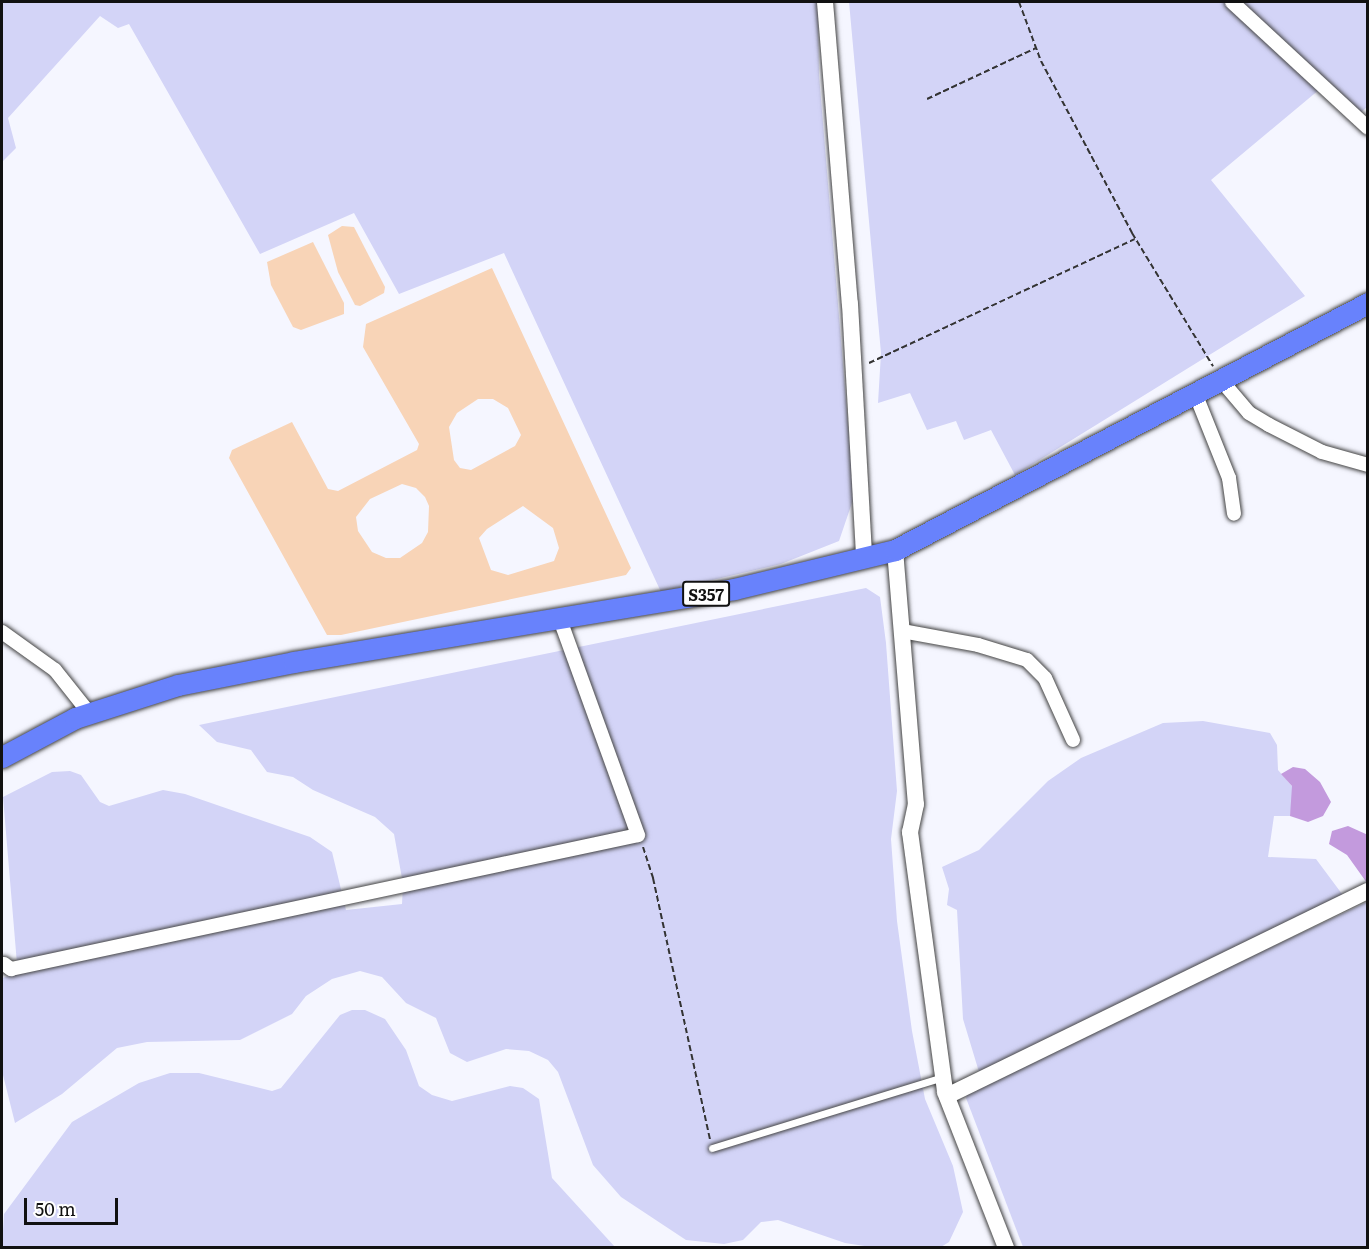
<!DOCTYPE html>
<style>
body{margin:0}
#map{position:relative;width:1369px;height:1249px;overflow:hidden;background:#f5f6ff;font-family:Literata,serif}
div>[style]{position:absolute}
.farmland>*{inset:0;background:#d3d4f7}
.forest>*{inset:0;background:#c39add}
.water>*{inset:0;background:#f8d4b7}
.path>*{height:2px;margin-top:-1px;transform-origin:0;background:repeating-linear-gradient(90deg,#333 0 6px,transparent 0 9px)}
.roads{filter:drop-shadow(0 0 2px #444) drop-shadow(0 0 2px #444)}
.service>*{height:7px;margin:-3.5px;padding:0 3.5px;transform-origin:3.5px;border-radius:3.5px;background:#fff}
.minor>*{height:14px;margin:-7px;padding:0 7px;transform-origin:7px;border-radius:7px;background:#fff}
.tertiary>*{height:16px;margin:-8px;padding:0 8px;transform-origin:8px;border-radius:8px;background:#fff}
.primary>*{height:21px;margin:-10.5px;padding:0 10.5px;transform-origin:10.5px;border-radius:10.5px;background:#6882fc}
span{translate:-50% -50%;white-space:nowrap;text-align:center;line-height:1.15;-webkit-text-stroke:6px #fff;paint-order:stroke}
.shield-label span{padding:2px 4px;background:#fff;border:2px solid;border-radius:4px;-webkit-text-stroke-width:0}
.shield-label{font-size:16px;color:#111;font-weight:700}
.frame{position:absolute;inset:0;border:3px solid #111;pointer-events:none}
.scale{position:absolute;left:24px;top:1198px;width:94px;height:27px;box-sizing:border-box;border:3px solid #111;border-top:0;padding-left:8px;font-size:18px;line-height:21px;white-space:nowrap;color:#111;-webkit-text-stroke:4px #fff;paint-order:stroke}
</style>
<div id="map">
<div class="farmland">
<div style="clip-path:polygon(2px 2px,818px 2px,819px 75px,854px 497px,839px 541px,781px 564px,661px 592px,504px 253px,399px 294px,354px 213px,260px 254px,129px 24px,118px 28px,100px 16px,8px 118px,16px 148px,2px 162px)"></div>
<div style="clip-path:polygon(849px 2px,1367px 2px,1367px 107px,1358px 115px,1326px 84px,1211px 180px,1305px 296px,1015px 475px,991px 430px,964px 440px,956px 421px,927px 430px,910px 393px,878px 403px,881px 353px)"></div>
<div style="clip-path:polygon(866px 588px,880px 597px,886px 643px,897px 791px,891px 839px,897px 921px,912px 1031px,925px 1099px,953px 1166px,963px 1212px,949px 1242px,941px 1247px,871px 1247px,845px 1243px,778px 1220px,761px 1222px,743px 1240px,724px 1244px,686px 1240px,621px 1197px,593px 1165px,558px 1072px,548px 1060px,529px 1051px,506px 1049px,467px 1062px,450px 1053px,436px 1018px,406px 1003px,382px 977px,360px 971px,332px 979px,306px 996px,292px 1014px,240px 1040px,147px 1042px,117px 1048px,62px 1094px,15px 1123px,2px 1071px,2px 978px,13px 975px,17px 964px,3px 797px,52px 772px,70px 771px,81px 775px,100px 802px,109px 806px,163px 790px,185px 794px,310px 837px,332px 852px,346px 910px,402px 904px,403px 884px,394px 834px,375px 817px,313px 790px,293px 777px,267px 772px,251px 750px,217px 742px,199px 725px)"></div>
<div style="clip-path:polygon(1203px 721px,1270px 733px,1277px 745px,1278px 770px,1292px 786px,1292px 806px,1290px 816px,1274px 816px,1268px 857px,1316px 859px,1345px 898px,979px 1072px,963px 1019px,957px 910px,947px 905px,949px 889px,942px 867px,979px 850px,1048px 781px,1081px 758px,1163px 723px)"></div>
<div style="clip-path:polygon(1367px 902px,1367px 1247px,1023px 1247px,966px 1098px,968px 1090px)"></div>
<div style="clip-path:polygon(352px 1010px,365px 1010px,385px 1019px,406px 1050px,419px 1086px,432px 1095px,452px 1101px,510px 1086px,523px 1088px,539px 1099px,552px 1178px,615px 1247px,2px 1247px,4px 1214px,72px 1122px,139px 1083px,170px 1073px,199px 1073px,272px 1091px,281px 1088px,340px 1015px)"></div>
</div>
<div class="forest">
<div style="clip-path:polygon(1293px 767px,1305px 769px,1320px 782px,1331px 802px,1323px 816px,1308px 822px,1290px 816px,1292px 786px,1281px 774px)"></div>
<div style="clip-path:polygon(1348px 826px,1368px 835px,1367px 883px,1347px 855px,1329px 844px,1332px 831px)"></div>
</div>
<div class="water">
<div style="clip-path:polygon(342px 226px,354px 227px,385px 287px,384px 293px,360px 306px,355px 305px,338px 272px,328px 235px)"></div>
<div style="clip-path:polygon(313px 242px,344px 303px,344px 314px,301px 330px,293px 327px,271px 285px,267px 262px)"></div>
<div style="clip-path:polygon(evenodd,492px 268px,631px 568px,626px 575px,341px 635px,327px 635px,229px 458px,232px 450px,292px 422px,328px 489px,338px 491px,417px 450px,419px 444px,363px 347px,366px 324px,492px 268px,478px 399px,493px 399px,508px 408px,521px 435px,515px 446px,471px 470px,460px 468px,454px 460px,449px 427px,457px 413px,478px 399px,492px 268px,402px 484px,416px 488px,425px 497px,429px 506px,428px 532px,422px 543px,400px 558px,386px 558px,372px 552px,358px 531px,356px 517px,370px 499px,402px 484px,492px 268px,523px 506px,553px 528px,559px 548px,554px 561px,508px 575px,491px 570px,479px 538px,487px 529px,523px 506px)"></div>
</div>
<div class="path">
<div style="left:1019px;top:2px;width:63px;rotate:69.6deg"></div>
<div style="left:1041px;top:61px;width:195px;rotate:62.1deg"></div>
<div style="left:1132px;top:233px;width:156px;rotate:58.7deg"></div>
<div style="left:927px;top:99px;width:120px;rotate:-25.1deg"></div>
<div style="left:869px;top:363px;width:293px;rotate:-25deg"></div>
<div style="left:643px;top:847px;width:33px;rotate:72deg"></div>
<div style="left:653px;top:878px;width:268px;rotate:77.7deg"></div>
</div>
<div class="roads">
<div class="service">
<div style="left:712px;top:1148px;width:242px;rotate:-17.1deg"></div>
</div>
<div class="minor">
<div style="left:1232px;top:2px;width:185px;rotate:42.8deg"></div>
<div style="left:1221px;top:380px;width:43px;rotate:49.7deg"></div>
<div style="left:1249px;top:413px;width:23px;rotate:31deg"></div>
<div style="left:1269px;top:425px;width:59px;rotate:27deg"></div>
<div style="left:1322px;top:452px;width:48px;rotate:15.8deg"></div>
<div style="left:1195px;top:393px;width:92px;rotate:68.2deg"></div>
<div style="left:1229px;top:478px;width:36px;rotate:82deg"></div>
<div style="left:902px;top:631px;width:77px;rotate:10.4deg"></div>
<div style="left:978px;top:645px;width:51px;rotate:17deg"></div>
<div style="left:1027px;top:660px;width:25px;rotate:45deg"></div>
<div style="left:1045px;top:678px;width:68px;rotate:65.7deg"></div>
<div style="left:2px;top:632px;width:65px;rotate:35.6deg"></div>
<div style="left:55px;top:670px;width:56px;rotate:51.5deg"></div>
<div style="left:4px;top:964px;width:9px;rotate:36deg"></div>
<div style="left:11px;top:969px;width:641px;rotate:-12.06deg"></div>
<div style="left:638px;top:835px;width:230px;rotate:-109.9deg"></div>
</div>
<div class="tertiary">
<div style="left:825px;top:2px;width:303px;rotate:85.3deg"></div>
<div style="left:850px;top:304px;width:252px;rotate:86.8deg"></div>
<div style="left:895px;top:550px;width:255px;rotate:85.3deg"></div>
<div style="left:916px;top:804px;width:29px;rotate:102deg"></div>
<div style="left:910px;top:832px;width:262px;rotate:82.3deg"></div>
<div style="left:945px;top:1092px;width:168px;rotate:68.6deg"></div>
<div style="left:947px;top:1096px;width:468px;rotate:-26deg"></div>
</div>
<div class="primary">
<div style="left:2px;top:757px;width:83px;rotate:-28.1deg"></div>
<div style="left:75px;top:718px;width:108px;rotate:-17.8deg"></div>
<div style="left:178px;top:685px;width:118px;rotate:-11.2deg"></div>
<div style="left:294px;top:662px;width:446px;rotate:-9.4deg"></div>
<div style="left:734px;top:589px;width:166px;rotate:-13.6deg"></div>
<div style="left:895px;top:550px;width:534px;rotate:-27.57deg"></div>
</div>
</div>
<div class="shield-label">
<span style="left:706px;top:594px">S357</span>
</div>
<div class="frame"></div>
<div class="scale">50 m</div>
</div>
